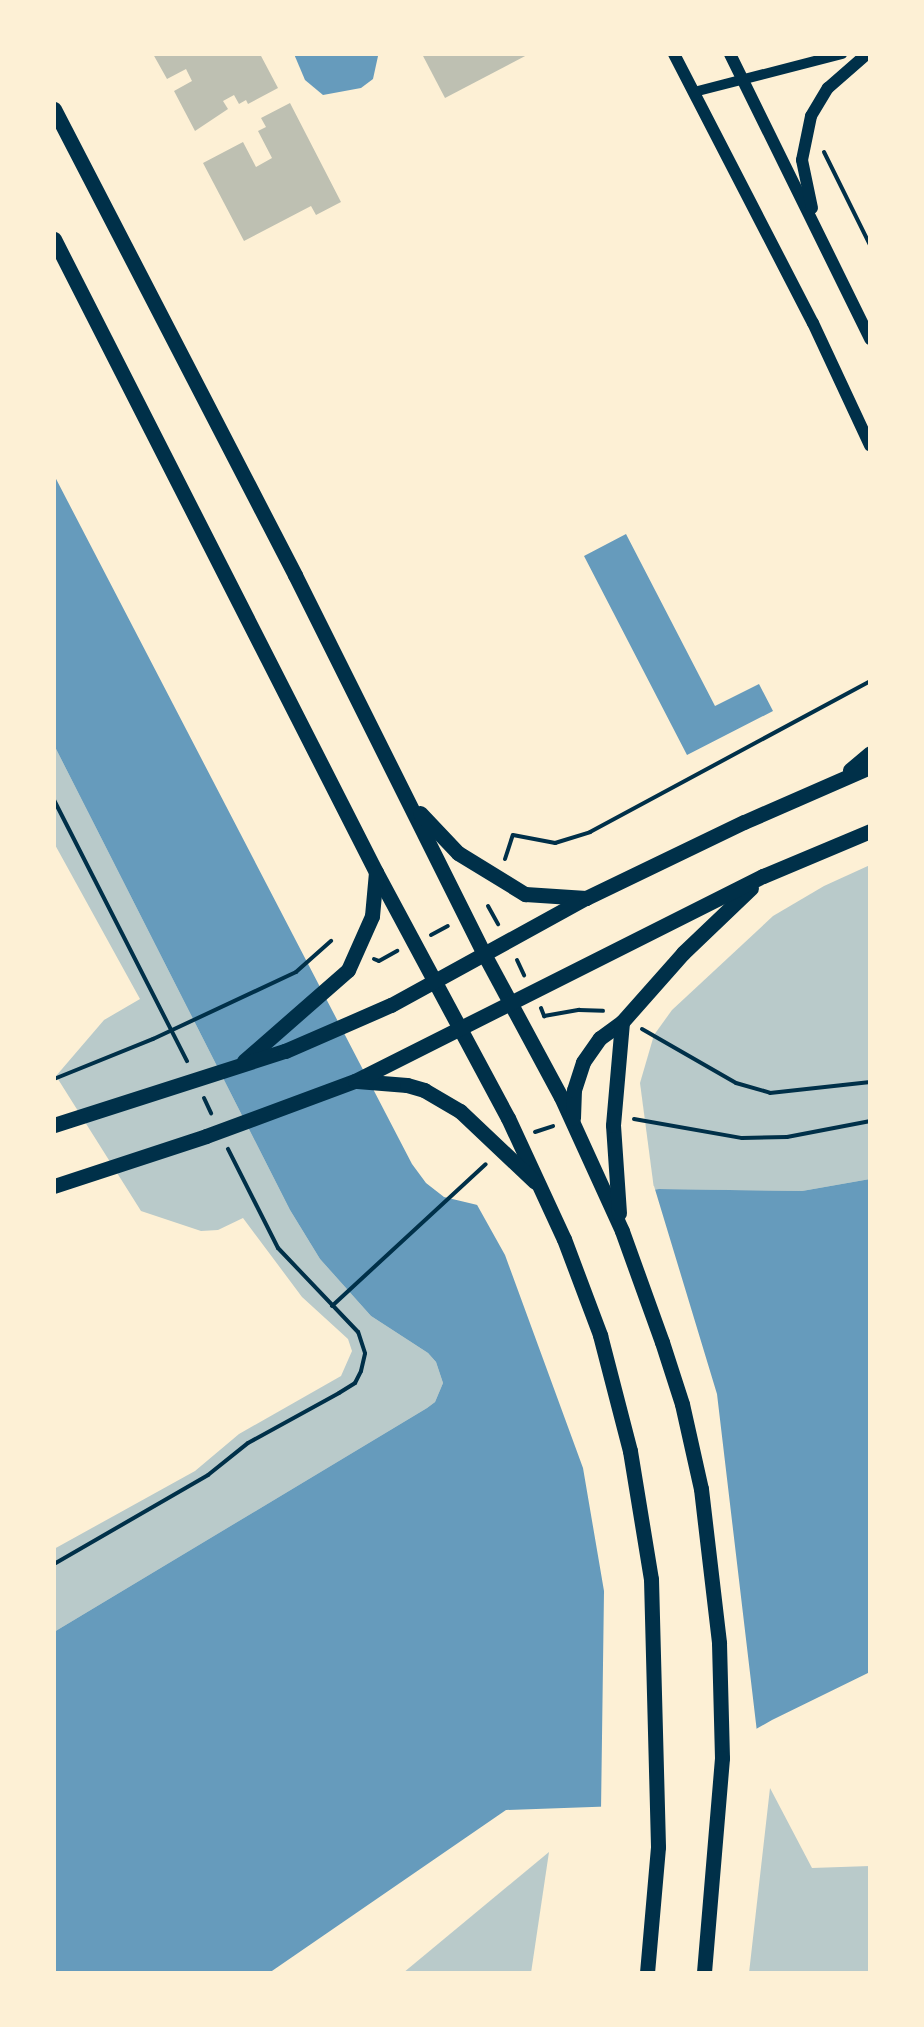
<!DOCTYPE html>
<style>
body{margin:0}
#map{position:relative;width:924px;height:2027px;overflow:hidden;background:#fdf0d5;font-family:"Roboto Condensed",sans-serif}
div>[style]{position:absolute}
.green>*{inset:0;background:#b9caca}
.water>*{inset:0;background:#669bbc}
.pier>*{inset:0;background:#fdf0d5}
.building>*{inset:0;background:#bec0b2}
.path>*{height:4px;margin:-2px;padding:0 2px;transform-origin:2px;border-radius:2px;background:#003049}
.tertiary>*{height:10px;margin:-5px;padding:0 5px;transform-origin:5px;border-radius:5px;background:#003049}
.secondary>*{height:12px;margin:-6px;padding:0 6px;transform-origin:6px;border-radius:6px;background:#003049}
.primary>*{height:15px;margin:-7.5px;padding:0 7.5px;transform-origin:7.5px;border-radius:7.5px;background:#003049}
span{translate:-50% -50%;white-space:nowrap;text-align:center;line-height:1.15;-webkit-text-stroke:4.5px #fdf0d5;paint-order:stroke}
.frame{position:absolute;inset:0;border:56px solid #fdf0d5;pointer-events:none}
</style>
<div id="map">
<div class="green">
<div style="clip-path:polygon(54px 745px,290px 1210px,320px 1259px,371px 1316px,428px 1353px,436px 1362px,443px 1383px,435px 1402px,427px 1408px,54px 1632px,54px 1549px,195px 1471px,239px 1434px,341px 1376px,352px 1351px,348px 1339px,302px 1297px,243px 1218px,218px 1230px,201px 1231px,141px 1211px,56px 1076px,104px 1020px,140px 999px,54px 843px)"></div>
<div style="clip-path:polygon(870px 865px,870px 1179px,802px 1191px,654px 1189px,640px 1083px,654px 1035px,672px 1010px,773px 916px,824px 886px)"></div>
<div style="clip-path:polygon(770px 1788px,812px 1868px,870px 1866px,870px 1973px,749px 1973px)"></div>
<div style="clip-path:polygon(549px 1852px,531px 1973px,403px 1973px)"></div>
</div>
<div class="water">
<div style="clip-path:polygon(294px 54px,377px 54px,378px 56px,373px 79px,361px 88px,323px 95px,305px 80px)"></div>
<div style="clip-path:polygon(54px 475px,412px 1164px,426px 1183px,444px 1197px,490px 1208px,659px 1189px,802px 1191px,870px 1179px,870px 1672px,772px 1720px,620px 1806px,506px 1810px,269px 1973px,54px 1973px,54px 1632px,427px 1408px,435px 1402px,443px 1383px,436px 1362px,428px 1353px,371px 1316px,320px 1259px,290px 1210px,54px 745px)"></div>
<div style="clip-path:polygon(626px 534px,715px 706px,759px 684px,773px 711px,687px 755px,584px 556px)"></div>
</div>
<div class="pier">
<div style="clip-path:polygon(654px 1186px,717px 1394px,757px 1732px,620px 1808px,601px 1810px,604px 1591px,583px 1468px,505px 1255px,476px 1203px,490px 1205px)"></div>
</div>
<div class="building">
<div style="clip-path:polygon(153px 54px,260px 54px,278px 88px,248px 104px,246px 100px,239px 104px,234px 95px,223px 101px,228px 109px,195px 131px,174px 91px,192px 81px,186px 69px,167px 79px)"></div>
<div style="clip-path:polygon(422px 54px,529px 54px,445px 98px)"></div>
<div style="clip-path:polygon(290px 103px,341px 202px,316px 215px,311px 206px,244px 241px,203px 163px,243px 142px,256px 167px,272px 158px,258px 131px,266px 127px,261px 118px)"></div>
</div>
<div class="path">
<div style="left:824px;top:152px;width:104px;rotate:63.7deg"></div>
<div style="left:54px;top:800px;width:293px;rotate:63deg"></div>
<div style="left:505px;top:859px;width:25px;rotate:-72deg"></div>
<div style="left:513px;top:835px;width:43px;rotate:10.8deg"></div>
<div style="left:555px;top:843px;width:37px;rotate:-17deg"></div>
<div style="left:590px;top:832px;width:318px;rotate:-28.3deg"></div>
<div style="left:488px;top:906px;width:21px;rotate:61deg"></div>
<div style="left:431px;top:935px;width:19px;rotate:-28deg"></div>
<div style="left:374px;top:959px;width:5px;rotate:22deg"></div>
<div style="left:379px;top:961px;width:21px;rotate:-29deg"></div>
<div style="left:517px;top:960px;width:17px;rotate:65deg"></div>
<div style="left:541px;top:1008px;width:9px;rotate:69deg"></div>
<div style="left:544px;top:1016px;width:36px;rotate:-10deg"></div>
<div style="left:579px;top:1010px;width:24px;rotate:2deg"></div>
<div style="left:642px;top:1029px;width:108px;rotate:29.9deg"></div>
<div style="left:736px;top:1083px;width:35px;rotate:16deg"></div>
<div style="left:770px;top:1093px;width:101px;rotate:-6.3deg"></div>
<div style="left:54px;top:1079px;width:107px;rotate:-22deg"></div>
<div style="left:153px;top:1039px;width:158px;rotate:-25.1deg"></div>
<div style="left:296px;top:972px;width:47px;rotate:-41.5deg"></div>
<div style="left:204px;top:1098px;width:17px;rotate:65deg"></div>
<div style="left:634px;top:1119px;width:110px;rotate:10deg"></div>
<div style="left:742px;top:1138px;width:45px;rotate:-1.3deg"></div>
<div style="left:787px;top:1137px;width:85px;rotate:-10.9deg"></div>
<div style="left:535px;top:1132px;width:19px;rotate:-18deg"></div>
<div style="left:332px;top:1306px;width:209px;rotate:-42.7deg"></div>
<div style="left:54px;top:1564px;width:178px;rotate:-30deg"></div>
<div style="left:208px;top:1475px;width:51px;rotate:-38.7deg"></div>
<div style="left:248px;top:1443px;width:104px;rotate:-28.8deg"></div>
<div style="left:339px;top:1393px;width:19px;rotate:-32deg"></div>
<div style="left:355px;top:1383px;width:13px;rotate:-63deg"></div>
<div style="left:361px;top:1371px;width:18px;rotate:-77deg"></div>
<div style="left:365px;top:1353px;width:22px;rotate:-108deg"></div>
<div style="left:358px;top:1332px;width:116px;rotate:-133.6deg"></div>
<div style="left:278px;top:1248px;width:111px;rotate:-116.8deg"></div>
</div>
<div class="tertiary">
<div style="left:694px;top:92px;width:153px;rotate:-14.4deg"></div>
</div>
<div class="secondary">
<div style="left:674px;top:54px;width:303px;rotate:62.7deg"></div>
<div style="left:813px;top:323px;width:135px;rotate:65deg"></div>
<div style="left:730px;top:54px;width:318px;rotate:63.8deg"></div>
<div style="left:812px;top:208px;width:49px;rotate:-101.8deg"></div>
<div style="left:802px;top:160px;width:45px;rotate:-78.4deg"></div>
<div style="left:811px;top:116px;width:33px;rotate:-59deg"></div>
<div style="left:828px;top:88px;width:52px;rotate:-41.1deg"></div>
</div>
<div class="primary">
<div style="left:54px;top:109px;width:525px;rotate:62.65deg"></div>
<div style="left:295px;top:575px;width:424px;rotate:63.5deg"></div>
<div style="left:484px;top:954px;width:162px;rotate:61.7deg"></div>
<div style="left:561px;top:1097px;width:147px;rotate:65.5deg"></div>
<div style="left:622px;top:1231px;width:118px;rotate:70.2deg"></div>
<div style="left:662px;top:1342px;width:65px;rotate:72.1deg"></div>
<div style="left:682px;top:1404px;width:87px;rotate:77.4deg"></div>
<div style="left:701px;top:1489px;width:155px;rotate:83.3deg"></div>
<div style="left:719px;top:1643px;width:115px;rotate:88.5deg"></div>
<div style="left:722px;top:1758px;width:216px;rotate:94.8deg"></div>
<div style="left:54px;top:239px;width:710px;rotate:63.04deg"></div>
<div style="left:376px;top:872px;width:279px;rotate:61.8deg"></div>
<div style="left:508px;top:1118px;width:133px;rotate:65.2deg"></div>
<div style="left:564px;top:1239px;width:103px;rotate:69.4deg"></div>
<div style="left:600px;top:1335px;width:120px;rotate:75.5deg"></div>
<div style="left:630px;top:1451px;width:130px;rotate:80.7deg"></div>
<div style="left:651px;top:1579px;width:268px;rotate:88.5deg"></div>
<div style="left:658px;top:1847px;width:126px;rotate:95deg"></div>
<div style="left:850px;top:770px;width:26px;rotate:-40deg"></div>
<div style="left:420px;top:813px;width:55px;rotate:46.5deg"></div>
<div style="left:458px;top:853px;width:79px;rotate:31.5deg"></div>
<div style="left:525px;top:894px;width:61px;rotate:3.8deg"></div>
<div style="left:244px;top:1061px;width:138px;rotate:-41.2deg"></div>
<div style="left:348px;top:970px;width:59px;rotate:-66deg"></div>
<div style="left:372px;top:916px;width:44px;rotate:-84.8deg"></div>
<div style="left:357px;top:1081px;width:50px;rotate:4.6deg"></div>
<div style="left:407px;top:1085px;width:18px;rotate:16deg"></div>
<div style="left:424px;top:1090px;width:42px;rotate:30.3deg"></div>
<div style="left:460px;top:1111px;width:103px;rotate:43.4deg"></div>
<div style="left:573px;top:1118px;width:28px;rotate:-88deg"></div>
<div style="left:574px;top:1090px;width:29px;rotate:-72deg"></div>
<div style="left:583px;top:1062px;width:29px;rotate:-55deg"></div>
<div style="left:600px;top:1038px;width:27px;rotate:-36deg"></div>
<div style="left:622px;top:1022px;width:92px;rotate:-48.5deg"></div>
<div style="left:683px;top:953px;width:94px;rotate:-43.7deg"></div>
<div style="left:54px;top:1125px;width:243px;rotate:-17.8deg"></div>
<div style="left:285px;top:1051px;width:116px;rotate:-23.5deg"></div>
<div style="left:391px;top:1005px;width:222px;rotate:-28.8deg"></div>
<div style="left:586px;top:898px;width:175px;rotate:-25.7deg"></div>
<div style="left:744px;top:822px;width:137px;rotate:-23.6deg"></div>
<div style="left:54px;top:1186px;width:160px;rotate:-18.2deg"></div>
<div style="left:206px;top:1136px;width:159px;rotate:-20.3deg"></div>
<div style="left:355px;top:1081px;width:457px;rotate:-26.7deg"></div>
<div style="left:763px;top:876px;width:116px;rotate:-22.8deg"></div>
<div style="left:619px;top:1213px;width:88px;rotate:-93.9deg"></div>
<div style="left:613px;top:1125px;width:103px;rotate:-85deg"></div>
</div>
<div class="frame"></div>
</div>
